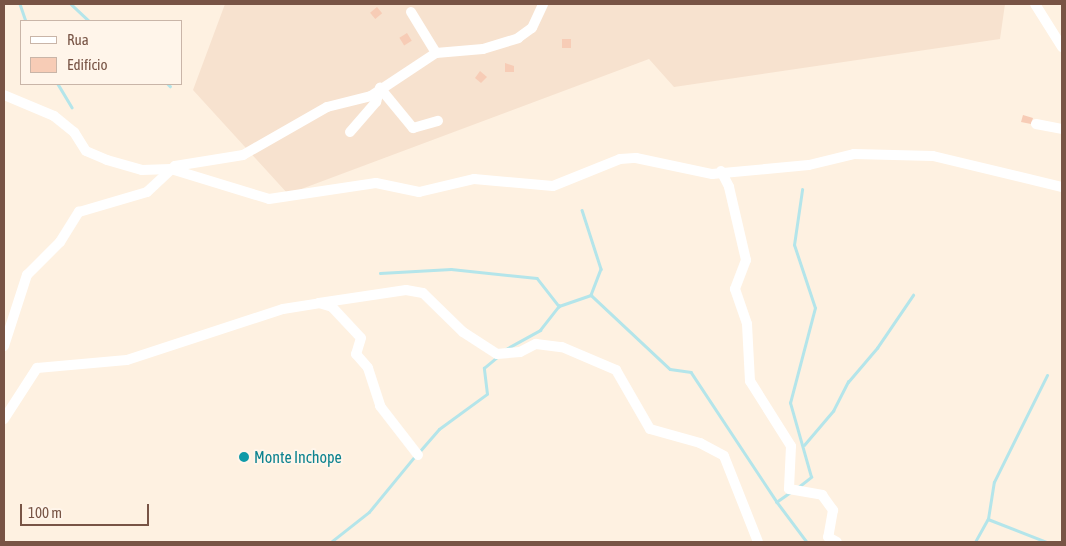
<!DOCTYPE html>
<meta charset="utf-8">
<style>
body{margin:0}
#map{position:relative;width:1066px;height:546px;overflow:hidden;background:#fef1e1;font-family:"Asap Condensed",sans-serif}
div>[style]{position:absolute}
.residential>*{inset:0;background:#f7e2cf}
.stream>*{height:2.5px;margin:-1.25px;padding:0 1.25px;transform-origin:1.25px;border-radius:1.25px;background:#b4e5ea}
.building>*{inset:0;background:#f7ccb6;transform-origin:0 0}
.minor>*{height:10px;margin:-5px;padding:0 5px;transform-origin:5px;border-radius:5px;background:#fff}
.dots>*{width:14px;height:14px;translate:-50% -50%;box-sizing:border-box;border:2px solid #fff5ea;border-radius:50%}
span{translate:-50% -50%;white-space:nowrap;text-align:center;line-height:1.15;-webkit-text-stroke:4px #fff5ea;paint-order:stroke}
.culture-label{font-size:16px;color:#0d838f}
.left{translate:0 -50%;text-align:left}
.frame{position:absolute;inset:0;border:5px solid #785445;pointer-events:none}
.legend{position:absolute;left:20px;top:20px;width:162px;height:65px;box-sizing:border-box;background:#fff5ea;border:1px solid #c9b5a8;margin:0;padding:6px 9px;list-style:none;font-size:15px;color:#785445}
.legend li{display:flex;align-items:center;gap:10px;height:25px}
.legend b{width:25px;border:1px solid #c9b5a8}
.scale{position:absolute;left:20px;top:504px;width:129px;height:22px;box-sizing:border-box;border:2px solid #785445;border-top:0;padding-left:6px;font-size:15px;line-height:18px;white-space:nowrap;color:#785445;-webkit-text-stroke:4px #fff5ea;paint-order:stroke}
</style>
<div id="map">
<div class="residential">
<div style="clip-path:polygon(225px 4px,1005px 4px,1000px 39px,674px 87px,649px 59px,288px 194px,193px 90px)"></div>
</div>
<div class="stream">
<div style="left:20px;top:4px;width:18px;rotate:71deg"></div>
<div style="left:71px;top:4px;width:25px;rotate:43deg"></div>
<div style="left:58px;top:84px;width:27px;rotate:59deg"></div>
<div style="left:168px;top:84px;width:3px;rotate:45deg"></div>
<div style="left:582px;top:210px;width:62px;rotate:72.1deg"></div>
<div style="left:601px;top:269px;width:28px;rotate:111deg"></div>
<div style="left:591px;top:295px;width:108px;rotate:43.1deg"></div>
<div style="left:670px;top:369px;width:21px;rotate:8deg"></div>
<div style="left:691px;top:372px;width:156px;rotate:56.5deg"></div>
<div style="left:380px;top:273px;width:71px;rotate:-3.2deg"></div>
<div style="left:451px;top:269px;width:86px;rotate:6deg"></div>
<div style="left:537px;top:278px;width:36px;rotate:52deg"></div>
<div style="left:559px;top:306px;width:34px;rotate:-19deg"></div>
<div style="left:506px;top:349px;width:39px;rotate:-29deg"></div>
<div style="left:540px;top:330px;width:31px;rotate:-52deg"></div>
<div style="left:804px;top:445px;width:45px;rotate:-49.5deg"></div>
<div style="left:833px;top:411px;width:33px;rotate:-63deg"></div>
<div style="left:848px;top:382px;width:45px;rotate:-49.5deg"></div>
<div style="left:877px;top:348px;width:64px;rotate:-55.8deg"></div>
<div style="left:419px;top:452px;width:30px;rotate:-49deg"></div>
<div style="left:439px;top:429px;width:59px;rotate:-36.1deg"></div>
<div style="left:487px;top:394px;width:26px;rotate:-97deg"></div>
<div style="left:484px;top:368px;width:16px;rotate:-40deg"></div>
<div style="left:797px;top:488px;width:18px;rotate:-38deg"></div>
<div style="left:811px;top:477px;width:77px;rotate:-105.8deg"></div>
<div style="left:790px;top:403px;width:98px;rotate:-75.3deg"></div>
<div style="left:815px;top:308px;width:66px;rotate:-108.4deg"></div>
<div style="left:794px;top:245px;width:56px;rotate:-81.7deg"></div>
<div style="left:790px;top:493px;width:16px;rotate:145deg"></div>
<div style="left:777px;top:502px;width:50px;rotate:53.1deg"></div>
<div style="left:988px;top:519px;width:37px;rotate:-81deg"></div>
<div style="left:994px;top:482px;width:119px;rotate:-63.6deg"></div>
<div style="left:331px;top:542px;width:48px;rotate:-38.3deg"></div>
<div style="left:369px;top:512px;width:72px;rotate:-50.6deg"></div>
<div style="left:975px;top:542px;width:26px;rotate:-61deg"></div>
<div style="left:988px;top:519px;width:63px;rotate:21.3deg"></div>
</div>
<div class="building">
<div style="left:377px;top:7px;width:8px;height:9px;rotate:50deg"></div>
<div style="left:407px;top:33px;width:9px;height:9px;rotate:58deg"></div>
<div style="left:562px;top:39px;width:9px;height:9px"></div>
<div style="clip-path:polygon(505px 63px,514px 66px,514px 72px,505px 72px)"></div>
<div style="clip-path:polygon(480px 71px,487px 77px,481px 83px,475px 78px)"></div>
<div style="clip-path:polygon(1023px 115px,1033px 118px,1031px 124px,1021px 122px)"></div>
</div>
<div class="minor">
<div style="left:1035px;top:4px;width:51px;rotate:57.9deg"></div>
<div style="left:411px;top:12px;width:48px;rotate:58.6deg"></div>
<div style="left:380px;top:88px;width:52px;rotate:50.5deg"></div>
<div style="left:413px;top:128px;width:26px;rotate:-16deg"></div>
<div style="left:4px;top:95px;width:54px;rotate:22.8deg"></div>
<div style="left:54px;top:116px;width:26px;rotate:39deg"></div>
<div style="left:74px;top:132px;width:22px;rotate:58deg"></div>
<div style="left:86px;top:151px;width:23px;rotate:23deg"></div>
<div style="left:107px;top:160px;width:36px;rotate:16deg"></div>
<div style="left:142px;top:170px;width:29px;rotate:-2deg"></div>
<div style="left:171px;top:169px;width:102px;rotate:17deg"></div>
<div style="left:269px;top:199px;width:108px;rotate:-8.5deg"></div>
<div style="left:376px;top:183px;width:44px;rotate:11.8deg"></div>
<div style="left:419px;top:192px;width:57px;rotate:-13.3deg"></div>
<div style="left:474px;top:179px;width:79px;rotate:5.1deg"></div>
<div style="left:553px;top:186px;width:72px;rotate:-21.9deg"></div>
<div style="left:620px;top:159px;width:16px;rotate:-4deg"></div>
<div style="left:636px;top:158px;width:78px;rotate:11.9deg"></div>
<div style="left:712px;top:174px;width:97px;rotate:-5.3deg"></div>
<div style="left:809px;top:165px;width:46px;rotate:-13.7deg"></div>
<div style="left:854px;top:154px;width:79px;rotate:1.5deg"></div>
<div style="left:933px;top:156px;width:133px;rotate:13.5deg"></div>
<div style="left:1036px;top:124px;width:26px;rotate:11deg"></div>
<div style="left:350px;top:132px;width:40px;rotate:-49deg"></div>
<div style="left:376px;top:102px;width:15px;rotate:-74deg"></div>
<div style="left:721px;top:171px;width:18px;rotate:63deg"></div>
<div style="left:729px;top:187px;width:75px;rotate:76.9deg"></div>
<div style="left:746px;top:260px;width:31px;rotate:111deg"></div>
<div style="left:735px;top:289px;width:37px;rotate:71deg"></div>
<div style="left:747px;top:324px;width:57px;rotate:87deg"></div>
<div style="left:750px;top:381px;width:77px;rotate:57.8deg"></div>
<div style="left:791px;top:446px;width:43px;rotate:92.7deg"></div>
<div style="left:789px;top:489px;width:34px;rotate:10deg"></div>
<div style="left:822px;top:495px;width:19px;rotate:54deg"></div>
<div style="left:833px;top:510px;width:27px;rotate:100deg"></div>
<div style="left:828px;top:537px;width:10px;rotate:29deg"></div>
<div style="left:319px;top:303px;width:88px;rotate:-8.5deg"></div>
<div style="left:406px;top:290px;width:17px;rotate:10deg"></div>
<div style="left:423px;top:293px;width:56px;rotate:44.3deg"></div>
<div style="left:463px;top:332px;width:40px;rotate:32.9deg"></div>
<div style="left:497px;top:354px;width:23px;rotate:-5deg"></div>
<div style="left:520px;top:352px;width:18px;rotate:-27deg"></div>
<div style="left:536px;top:344px;width:26px;rotate:7deg"></div>
<div style="left:562px;top:347px;width:59px;rotate:23.1deg"></div>
<div style="left:616px;top:370px;width:68px;rotate:60deg"></div>
<div style="left:650px;top:429px;width:52px;rotate:15.6deg"></div>
<div style="left:700px;top:443px;width:27px;rotate:28deg"></div>
<div style="left:724px;top:456px;width:92px;rotate:68.4deg"></div>
<div style="left:4px;top:346px;width:75px;rotate:-72.1deg"></div>
<div style="left:27px;top:275px;width:47px;rotate:-45deg"></div>
<div style="left:60px;top:242px;width:36px;rotate:-58deg"></div>
<div style="left:79px;top:212px;width:71px;rotate:-16.4deg"></div>
<div style="left:147px;top:192px;width:38px;rotate:-43deg"></div>
<div style="left:175px;top:166px;width:69px;rotate:-9.2deg"></div>
<div style="left:243px;top:155px;width:97px;rotate:-29.7deg"></div>
<div style="left:327px;top:107px;width:45px;rotate:-14deg"></div>
<div style="left:371px;top:96px;width:78px;rotate:-33.5deg"></div>
<div style="left:436px;top:53px;width:47px;rotate:-4.9deg"></div>
<div style="left:483px;top:49px;width:37px;rotate:-17deg"></div>
<div style="left:518px;top:38px;width:17px;rotate:-36deg"></div>
<div style="left:532px;top:28px;width:26px;rotate:-65deg"></div>
<div style="left:4px;top:419px;width:61px;rotate:-57.1deg"></div>
<div style="left:37px;top:368px;width:90px;rotate:-5.1deg"></div>
<div style="left:127px;top:360px;width:164px;rotate:-18.1deg"></div>
<div style="left:283px;top:309px;width:36px;rotate:-9deg"></div>
<div style="left:319px;top:303px;width:14px;rotate:17deg"></div>
<div style="left:332px;top:307px;width:42px;rotate:46.9deg"></div>
<div style="left:361px;top:338px;width:17px;rotate:107deg"></div>
<div style="left:356px;top:354px;width:18px;rotate:49deg"></div>
<div style="left:368px;top:368px;width:40px;rotate:72deg"></div>
<div style="left:380px;top:406px;width:62px;rotate:52.2deg"></div>
</div>
<div class="dots">
<div style="left:244px;top:457px;background:#0f9aa8"></div>
</div>
<div class="culture-label">
<span class="left" style="left:254px;top:457px">Monte Inchope</span>
</div>
<div class="frame"></div>
<ul class="legend">
<li><b style="height:6px;background:#fff"></b>Rua</li>
<li><b style="height:14px;background:#f7ccb6"></b>Edifício</li>
</ul>
<div class="scale">100 m</div>
</div>
